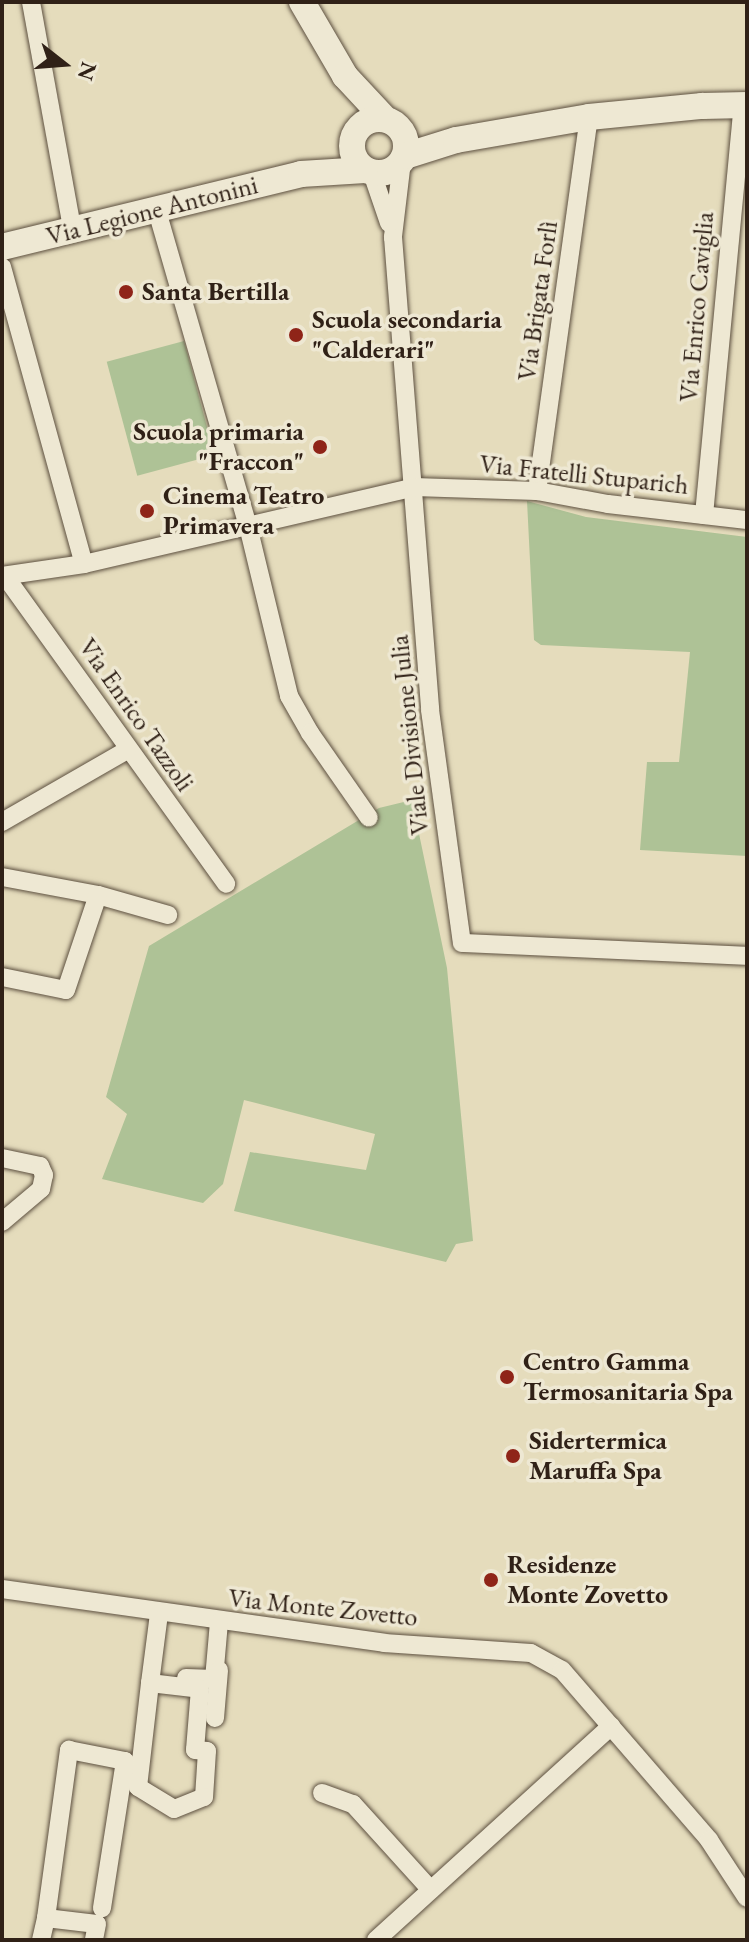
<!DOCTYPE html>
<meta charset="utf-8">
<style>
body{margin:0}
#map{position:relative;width:749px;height:1942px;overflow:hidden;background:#e5dcbc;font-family:"EB Garamond",serif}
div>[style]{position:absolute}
.green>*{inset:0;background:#aec296;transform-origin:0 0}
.roads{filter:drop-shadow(0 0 2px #5d5040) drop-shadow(0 0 2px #5d5040)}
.street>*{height:18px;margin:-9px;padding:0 9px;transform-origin:9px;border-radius:9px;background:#eee8d3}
.secondary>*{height:26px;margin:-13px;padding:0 13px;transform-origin:13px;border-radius:13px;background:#eee8d3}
.secondary>.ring{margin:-13px;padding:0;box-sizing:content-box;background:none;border:26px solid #eee8d3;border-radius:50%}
.dots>*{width:22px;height:22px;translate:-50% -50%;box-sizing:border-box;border:4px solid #eee8d3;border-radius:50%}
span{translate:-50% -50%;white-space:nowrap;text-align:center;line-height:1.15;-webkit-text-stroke:7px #eee8d3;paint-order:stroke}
.street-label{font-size:26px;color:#302117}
.poi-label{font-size:26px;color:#302117;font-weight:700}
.left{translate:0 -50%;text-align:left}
.right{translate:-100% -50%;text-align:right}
.frame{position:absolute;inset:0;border:4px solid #302117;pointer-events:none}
.north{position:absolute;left:24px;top:24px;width:80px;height:80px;-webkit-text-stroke:6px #eee8d3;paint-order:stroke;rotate:107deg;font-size:22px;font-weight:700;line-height:32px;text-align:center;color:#302117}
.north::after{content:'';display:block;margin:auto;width:28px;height:36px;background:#302117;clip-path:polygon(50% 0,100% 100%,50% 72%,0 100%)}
</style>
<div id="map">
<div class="green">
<div style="left:184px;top:341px;width:118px;height:80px;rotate:75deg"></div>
<div style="clip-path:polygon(527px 501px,586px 517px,747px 537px,747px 856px,640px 850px,647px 762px,679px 762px,690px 652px,541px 645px,534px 640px)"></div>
<div style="clip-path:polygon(412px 800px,447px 968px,473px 1241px,456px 1244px,446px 1262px,234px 1211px,250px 1152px,366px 1170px,375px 1134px,244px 1100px,223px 1184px,203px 1203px,102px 1179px,127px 1114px,106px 1097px,149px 946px,379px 808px)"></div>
</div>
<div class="roads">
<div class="street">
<div style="left:31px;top:2px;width:234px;rotate:79.7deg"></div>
<div style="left:402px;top:161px;width:77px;rotate:96.8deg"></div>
<div style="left:393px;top:237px;width:474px;rotate:85.5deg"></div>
<div style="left:430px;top:710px;width:235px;rotate:82.2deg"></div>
<div style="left:462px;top:943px;width:285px;rotate:2.6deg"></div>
<div style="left:372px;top:173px;width:53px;rotate:71.2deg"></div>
<div style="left:157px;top:211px;width:328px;rotate:73.9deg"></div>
<div style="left:248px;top:526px;width:175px;rotate:76.4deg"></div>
<div style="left:289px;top:696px;width:43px;rotate:60.4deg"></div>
<div style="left:310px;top:733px;width:103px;rotate:55.2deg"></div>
<div style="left:2px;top:267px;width:308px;rotate:74.6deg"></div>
<div style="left:537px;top:491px;width:378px;rotate:-82.1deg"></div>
<div style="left:704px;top:515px;width:412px;rotate:-84.6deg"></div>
<div style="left:2px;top:576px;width:83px;rotate:-8.3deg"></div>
<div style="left:84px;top:564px;width:339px;rotate:-13.1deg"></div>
<div style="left:414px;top:487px;width:123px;rotate:1.9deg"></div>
<div style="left:537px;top:491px;width:72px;rotate:10.4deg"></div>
<div style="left:608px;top:504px;width:140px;rotate:6.6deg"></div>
<div style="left:5px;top:576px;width:379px;rotate:54.3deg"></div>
<div style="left:2px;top:822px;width:144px;rotate:-29.9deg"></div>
<div style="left:2px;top:877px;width:98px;rotate:10.6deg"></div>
<div style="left:98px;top:895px;width:73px;rotate:15.9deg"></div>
<div style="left:2px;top:977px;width:65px;rotate:11.5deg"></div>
<div style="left:66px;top:990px;width:100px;rotate:-71.4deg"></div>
<div style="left:2px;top:1158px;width:39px;rotate:12deg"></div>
<div style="left:40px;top:1166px;width:10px;rotate:66deg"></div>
<div style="left:44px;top:1175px;width:14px;rotate:102deg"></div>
<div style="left:41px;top:1189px;width:51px;rotate:139.8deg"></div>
<div style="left:2px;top:1589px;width:386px;rotate:8deg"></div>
<div style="left:384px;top:1643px;width:147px;rotate:3.9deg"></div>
<div style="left:531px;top:1653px;width:35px;rotate:29deg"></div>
<div style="left:562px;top:1670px;width:225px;rotate:49.1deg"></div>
<div style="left:709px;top:1840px;width:69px;rotate:56.8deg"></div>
<div style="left:186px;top:1678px;width:28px;rotate:2deg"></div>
<div style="left:214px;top:1679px;width:57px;rotate:-85deg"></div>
<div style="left:150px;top:1683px;width:50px;rotate:6.8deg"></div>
<div style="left:200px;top:1689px;width:61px;rotate:94.7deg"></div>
<div style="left:195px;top:1750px;width:12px;rotate:5deg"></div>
<div style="left:207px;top:1751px;width:46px;rotate:93.7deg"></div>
<div style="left:204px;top:1797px;width:32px;rotate:158deg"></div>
<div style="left:174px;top:1809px;width:42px;rotate:-148.6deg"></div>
<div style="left:138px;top:1787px;width:105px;rotate:-83.4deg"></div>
<div style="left:150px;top:1683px;width:70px;rotate:-82.6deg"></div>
<div style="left:215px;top:1718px;width:48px;rotate:-85.2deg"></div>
<div style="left:322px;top:1793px;width:33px;rotate:20deg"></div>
<div style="left:353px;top:1804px;width:116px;rotate:47.8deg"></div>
<div style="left:46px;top:1918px;width:170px;rotate:-82.2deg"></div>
<div style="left:69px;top:1750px;width:57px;rotate:11.1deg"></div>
<div style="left:125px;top:1761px;width:149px;rotate:98.9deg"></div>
<div style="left:41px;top:1940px;width:23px;rotate:-77deg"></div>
<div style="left:46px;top:1918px;width:51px;rotate:6.7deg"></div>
<div style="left:97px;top:1924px;width:16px;rotate:101deg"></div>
<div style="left:376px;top:1940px;width:318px;rotate:-42.3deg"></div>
</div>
<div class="secondary">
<div style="left:302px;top:2px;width:86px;rotate:59.8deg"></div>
<div style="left:345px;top:76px;width:59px;rotate:47.1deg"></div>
<div class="ring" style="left:352px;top:119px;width:28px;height:28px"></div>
<div style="left:405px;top:156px;width:53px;rotate:-17.4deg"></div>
<div style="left:456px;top:140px;width:135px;rotate:-9.8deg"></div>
<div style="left:589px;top:117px;width:114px;rotate:-5.6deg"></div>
<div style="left:702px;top:106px;width:45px;rotate:-1.3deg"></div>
<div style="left:2px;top:247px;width:308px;rotate:-13.7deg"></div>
<div style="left:301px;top:174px;width:64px;rotate:-3.6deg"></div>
</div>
</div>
<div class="dots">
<div style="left:126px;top:292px;background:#8f2418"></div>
<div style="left:296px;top:335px;background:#8f2418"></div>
<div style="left:320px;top:447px;background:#8f2418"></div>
<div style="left:147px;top:511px;background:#8f2418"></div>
<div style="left:507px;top:1377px;background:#8f2418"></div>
<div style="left:513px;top:1456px;background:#8f2418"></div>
<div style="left:491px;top:1580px;background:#8f2418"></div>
</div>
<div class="street-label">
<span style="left:152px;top:211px;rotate:-14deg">Via Legione Antonini</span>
<span style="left:538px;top:301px;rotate:-82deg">Via Brigata Forlì</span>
<span style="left:697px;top:307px;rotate:-85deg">Via Enrico Caviglia</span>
<span style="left:584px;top:475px;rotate:6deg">Via Fratelli Stuparich</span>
<span style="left:136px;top:715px;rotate:55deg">Via Enrico Tazzoli</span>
<span style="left:410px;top:735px;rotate:-96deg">Viale Divisione Julia</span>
<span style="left:323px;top:1608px;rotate:6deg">Via Monte Zovetto</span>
</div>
<div class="poi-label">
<span class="left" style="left:142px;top:292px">Santa Bertilla</span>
<span class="left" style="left:312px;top:335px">Scuola secondaria<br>"Calderari"</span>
<span class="right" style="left:304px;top:447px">Scuola primaria<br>"Fraccon"</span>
<span class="left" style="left:163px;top:511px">Cinema Teatro<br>Primavera</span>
<span class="left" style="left:523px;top:1377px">Centro Gamma<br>Termosanitaria Spa</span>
<span class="left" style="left:529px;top:1456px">Sidertermica<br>Maruffa Spa</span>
<span class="left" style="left:507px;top:1580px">Residenze<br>Monte Zovetto</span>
</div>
<div class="frame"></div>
<div class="north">N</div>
</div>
